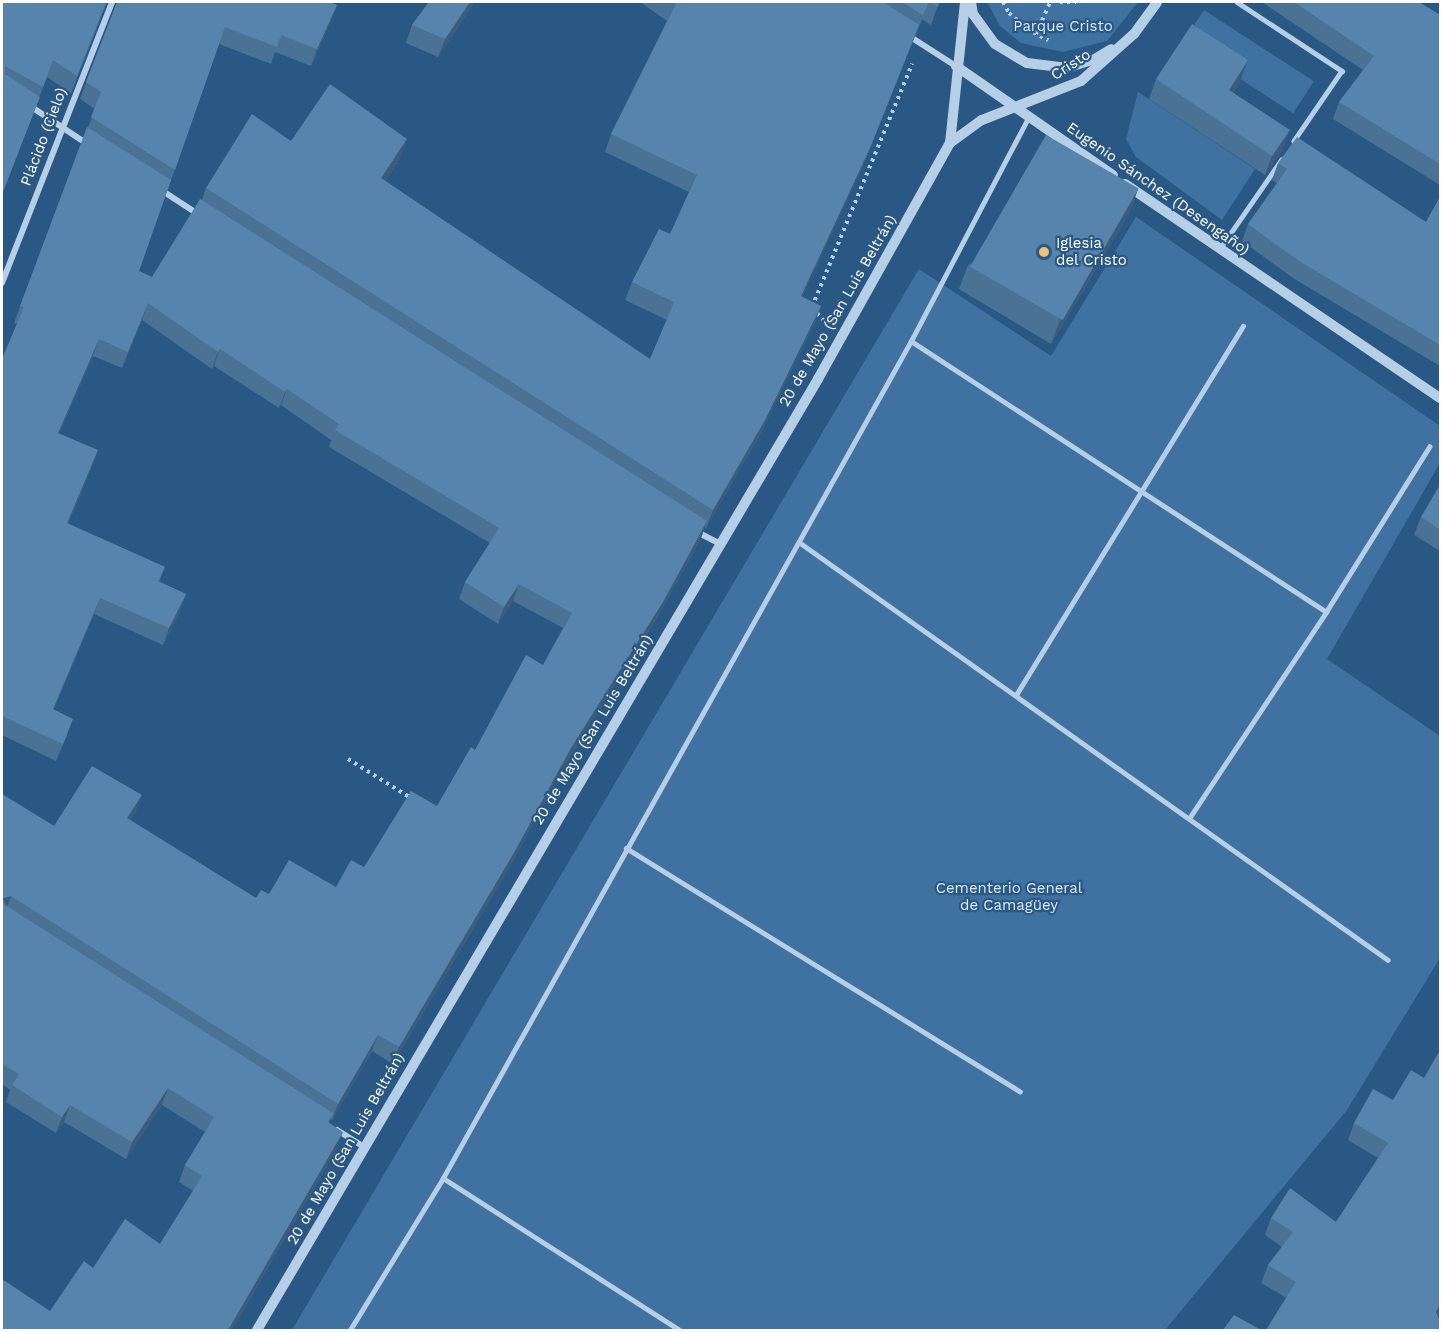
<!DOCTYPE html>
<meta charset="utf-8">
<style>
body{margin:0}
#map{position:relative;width:1442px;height:1332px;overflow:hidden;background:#2a5884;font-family:"Work Sans",sans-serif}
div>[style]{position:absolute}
.green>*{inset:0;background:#3f72a0;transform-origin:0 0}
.path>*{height:4px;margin-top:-2px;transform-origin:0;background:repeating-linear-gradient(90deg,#b5cfe7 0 3px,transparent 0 7.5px)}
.service>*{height:4.5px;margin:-2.25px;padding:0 2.25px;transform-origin:2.25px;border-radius:2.25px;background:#b5cfe7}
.minor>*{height:6px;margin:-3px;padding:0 3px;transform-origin:3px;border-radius:3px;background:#b5cfe7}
.tertiary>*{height:10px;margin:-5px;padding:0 5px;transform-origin:5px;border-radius:5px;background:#b5cfe7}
.wall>*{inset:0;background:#4a7295}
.shaded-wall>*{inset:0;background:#3c5c79}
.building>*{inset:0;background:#5684ad;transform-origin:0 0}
.dots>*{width:16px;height:16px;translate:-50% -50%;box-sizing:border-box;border:3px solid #2a5884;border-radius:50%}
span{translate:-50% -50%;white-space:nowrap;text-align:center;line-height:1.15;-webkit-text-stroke:4.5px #2a5884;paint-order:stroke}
.park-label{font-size:15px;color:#d8e8f6}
.street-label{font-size:15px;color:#fff}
.poi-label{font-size:15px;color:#fff}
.left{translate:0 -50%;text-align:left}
.frame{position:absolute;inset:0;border:3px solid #fff;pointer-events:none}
</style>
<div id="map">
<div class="green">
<div style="clip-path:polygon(987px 2px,1138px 2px,1107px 41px,1063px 52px,1021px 43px,1000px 26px)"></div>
<div style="left:1204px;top:10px;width:131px;height:38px;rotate:33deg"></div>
<div style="clip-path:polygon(1138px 92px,1255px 169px,1222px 220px,1136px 157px,1126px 139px)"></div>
<div style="clip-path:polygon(1136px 217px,1440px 426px,1440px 463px,1327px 659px,1440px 736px,1440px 958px,1347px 1110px,1165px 1330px,292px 1330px,919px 269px,1051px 356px)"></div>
</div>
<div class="path">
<div style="left:1003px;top:2px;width:13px;rotate:61deg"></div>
<div style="left:1009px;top:13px;width:24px;rotate:42deg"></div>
<div style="left:1027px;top:29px;width:24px;rotate:28deg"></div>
<div style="left:1060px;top:2px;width:16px"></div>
<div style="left:1036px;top:34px;width:35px;rotate:-66deg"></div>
<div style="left:824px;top:321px;width:18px;rotate:-131deg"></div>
<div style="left:812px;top:307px;width:263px;rotate:-67.6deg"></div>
<div style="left:348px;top:759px;width:74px;rotate:31.8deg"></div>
</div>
<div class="service">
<div style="left:1237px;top:2px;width:126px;rotate:33.3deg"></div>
<div style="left:1342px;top:71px;width:85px;rotate:124.4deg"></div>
<div style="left:1221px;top:247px;width:106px;rotate:-55.4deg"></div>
<div style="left:911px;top:341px;width:496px;rotate:33.1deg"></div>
<div style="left:799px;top:542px;width:722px;rotate:35.36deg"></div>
<div style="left:1016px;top:695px;width:433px;rotate:-58.4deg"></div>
<div style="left:1190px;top:817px;width:246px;rotate:-56.4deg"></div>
<div style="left:1326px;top:612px;width:195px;rotate:-58deg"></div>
<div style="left:626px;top:848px;width:463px;rotate:31.7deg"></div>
<div style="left:443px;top:1178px;width:282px;rotate:32.7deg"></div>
<div style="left:350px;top:1330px;width:178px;rotate:-58.5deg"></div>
<div style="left:443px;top:1178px;width:959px;rotate:-60.79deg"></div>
<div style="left:911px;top:341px;width:252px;rotate:-62.3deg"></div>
</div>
<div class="minor">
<div style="left:909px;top:36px;width:56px;rotate:32.6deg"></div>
<div style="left:30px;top:106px;width:71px;rotate:33.5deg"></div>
<div style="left:161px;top:190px;width:44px;rotate:33deg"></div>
<div style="left:2px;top:283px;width:302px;rotate:-68.6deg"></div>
<div style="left:697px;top:532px;width:27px;rotate:27deg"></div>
<div style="left:337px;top:1130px;width:32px;rotate:32deg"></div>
</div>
<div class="tertiary">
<div style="left:971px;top:2px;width:12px;rotate:81deg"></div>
<div style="left:973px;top:14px;width:37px;rotate:54deg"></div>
<div style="left:995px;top:44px;width:37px;rotate:31deg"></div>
<div style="left:1027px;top:63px;width:39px;rotate:7deg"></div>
<div style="left:1066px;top:68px;width:28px;rotate:-17deg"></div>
<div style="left:1093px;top:60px;width:21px;rotate:-31deg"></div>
<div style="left:956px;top:66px;width:191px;rotate:34.8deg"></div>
<div style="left:950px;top:143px;width:39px;rotate:-36deg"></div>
<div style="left:982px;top:120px;width:106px;rotate:-21.5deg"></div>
<div style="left:1081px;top:81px;width:71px;rotate:-41.6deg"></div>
<div style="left:1134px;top:34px;width:39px;rotate:-54deg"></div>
<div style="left:1125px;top:184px;width:381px;rotate:34.2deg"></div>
<div style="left:257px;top:1330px;width:1104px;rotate:-59.46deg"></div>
<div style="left:818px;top:379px;width:270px;rotate:-60.8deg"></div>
<div style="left:950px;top:143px;width:142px;rotate:-83.9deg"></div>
</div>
<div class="wall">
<div style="clip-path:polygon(2px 2px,107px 2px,71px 93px,47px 77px,2px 195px)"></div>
<div style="clip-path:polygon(116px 2px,329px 2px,337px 5px,331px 21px,311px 66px,275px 52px,271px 64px,219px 44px,139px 271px,152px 277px,202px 200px,206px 188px,291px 141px,401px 157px,385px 181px,650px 359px,667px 320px,625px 300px,632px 282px,670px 234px,689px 192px,605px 152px,611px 134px,667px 21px,640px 2px,939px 2px,931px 25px,922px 19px,863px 166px,802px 297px,821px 306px,814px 324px,758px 438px,706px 528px,705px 527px,701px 538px,657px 618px,565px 765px,509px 868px,393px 1064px,372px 1051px,332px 1120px,330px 1119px,329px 1123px,337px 1148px,232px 1330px,2px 1330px,50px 1311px,93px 1268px,160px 1244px,193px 1191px,179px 1182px,185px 1165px,205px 1132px,162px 1105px,126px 1159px,64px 1122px,56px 1133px,6px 1102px,10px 1090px,2px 1084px,2px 794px,54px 826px,136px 811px,130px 820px,256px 898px,269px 894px,336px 887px,364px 867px,437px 806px,475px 750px,543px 665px,563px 628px,513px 601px,498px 624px,459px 599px,465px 582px,490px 543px,329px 447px,331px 440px,281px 405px,279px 408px,214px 366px,212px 369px,142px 320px,122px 368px,93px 356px,59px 434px,92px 467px,68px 524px,165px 567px,159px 582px,186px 594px,180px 611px,163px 645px,94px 614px,54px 709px,67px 735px,56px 761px,2px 735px,2px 359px,17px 324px,14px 323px,95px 109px,80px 99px,117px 3px)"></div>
<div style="clip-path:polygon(429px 2px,475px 2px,438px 57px,406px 43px,412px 25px)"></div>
<div style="clip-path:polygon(1262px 2px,1419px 2px,1440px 15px,1440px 185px,1333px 119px,1339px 102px,1363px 70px)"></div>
<div style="clip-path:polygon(1156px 79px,1241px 79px,1233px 93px,1283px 149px,1265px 175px,1149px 99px)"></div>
<div style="clip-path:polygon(1278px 163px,1426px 222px,1440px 197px,1440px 366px,1293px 278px,1242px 241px,1248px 224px,1277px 183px,1272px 180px)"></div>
<div style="clip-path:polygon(1138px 189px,1129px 214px,1051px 344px,959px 289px,968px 265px)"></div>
<div style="clip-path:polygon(1440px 485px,1440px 551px,1414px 535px,1421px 517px)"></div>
<div style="clip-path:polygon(1373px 1089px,1440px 1330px,1287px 1298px,1261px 1283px,1268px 1265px,1282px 1247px,1265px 1235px,1271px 1218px,1336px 1222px,1378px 1158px,1348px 1140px,1354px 1123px)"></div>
</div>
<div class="shaded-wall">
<div style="clip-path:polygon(470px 2px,475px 2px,438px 57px,445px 39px)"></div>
<div style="clip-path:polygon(337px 5px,331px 21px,311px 66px,317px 49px)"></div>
<div style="clip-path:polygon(919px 25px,863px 166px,794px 315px,801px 296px)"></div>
<div style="clip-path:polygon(1248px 60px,1241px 79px,1222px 109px,1229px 90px)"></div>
<div style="clip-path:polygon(1290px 130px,1283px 149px,1265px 175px,1272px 156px)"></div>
<div style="clip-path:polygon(407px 139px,401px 157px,375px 196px,381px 178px)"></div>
<div style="clip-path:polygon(1138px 189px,1129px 214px,1051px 344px,1060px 320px)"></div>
<div style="clip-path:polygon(148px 303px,142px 320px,122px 368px,128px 352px)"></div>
<div style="clip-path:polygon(821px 306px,814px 324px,758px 438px,706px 528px,713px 510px)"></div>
<div style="clip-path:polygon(99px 339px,93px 356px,52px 450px,58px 433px)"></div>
<div style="clip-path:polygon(220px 349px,214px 366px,212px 369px,218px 352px)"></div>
<div style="clip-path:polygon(287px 389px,281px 405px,279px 408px,285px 392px)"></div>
<div style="clip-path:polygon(98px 450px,92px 467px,61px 540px,67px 523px)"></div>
<div style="clip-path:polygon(707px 521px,701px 538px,657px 618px,565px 765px,509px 868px,393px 1064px,399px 1047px,571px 748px)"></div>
<div style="clip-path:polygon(519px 584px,513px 601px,498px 624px,504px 607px)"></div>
<div style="clip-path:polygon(186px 594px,180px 611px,163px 645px,169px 628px)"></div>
<div style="clip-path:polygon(100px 598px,94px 614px,47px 726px,53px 709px)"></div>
<div style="clip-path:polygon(142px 795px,136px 811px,121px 835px,127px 818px)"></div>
<div style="clip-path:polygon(11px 896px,5px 913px,3px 898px)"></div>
<div style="clip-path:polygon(378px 1035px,372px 1051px,332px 1120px,338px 1104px)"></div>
<div style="clip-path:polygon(168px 1088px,162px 1105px,126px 1159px,132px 1142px)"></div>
<div style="clip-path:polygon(70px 1105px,64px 1122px,56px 1133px,62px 1117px)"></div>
<div style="clip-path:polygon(343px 1132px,337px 1148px,232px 1330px,228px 1330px)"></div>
<div style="clip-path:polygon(1440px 1304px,1440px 1320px,1430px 1329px,1436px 1312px)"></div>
</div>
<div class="building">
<div style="clip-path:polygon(2px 2px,106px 2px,77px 76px,53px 60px,43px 87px,5px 66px,5px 74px,40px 97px,2px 194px)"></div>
<div style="clip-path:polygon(117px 2px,329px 2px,337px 5px,317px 49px,281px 35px,277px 47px,225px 27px,175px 170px,91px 117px,101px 92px,86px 82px)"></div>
<div style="clip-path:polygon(429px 2px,470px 2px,445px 39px,412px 25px)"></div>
<div style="clip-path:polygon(672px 2px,883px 2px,919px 25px,870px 148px,801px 296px,821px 306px,765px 420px,713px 510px,206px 188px,252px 114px,291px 141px,330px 84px,407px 139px,381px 178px,650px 359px,674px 302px,632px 282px,659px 229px,670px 234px,697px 175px,611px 134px,676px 4px)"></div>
<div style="clip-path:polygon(902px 2px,929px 2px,923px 15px)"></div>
<div style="clip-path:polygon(930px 2px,939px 2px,938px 7px)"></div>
<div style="clip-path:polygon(1294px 2px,1419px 2px,1440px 15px,1440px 164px,1339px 102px,1374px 56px)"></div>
<div style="clip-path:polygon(1192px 24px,1248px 60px,1229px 90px,1290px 130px,1272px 156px,1156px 79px)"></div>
<div style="clip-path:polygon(87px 127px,171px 180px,139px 271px,152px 277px,200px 199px,707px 521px,663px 602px,571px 748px,515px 851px,399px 1047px,378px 1035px,338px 1104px,11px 896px,3px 898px,5px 905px,333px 1113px,328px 1122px,343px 1132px,228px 1330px,2px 1330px,2px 1279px,50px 1311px,84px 1261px,93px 1268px,125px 1219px,160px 1244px,202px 1176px,185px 1165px,214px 1117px,168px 1088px,132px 1142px,70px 1105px,62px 1117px,12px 1085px,19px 1074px,2px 1064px,2px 794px,54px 826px,92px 766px,142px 795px,127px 818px,256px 898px,261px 890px,269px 894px,289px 860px,336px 887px,351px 860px,364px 867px,411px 791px,437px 806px,471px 747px,475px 750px,526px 655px,543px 665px,572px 613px,519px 584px,504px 607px,465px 582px,499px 528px,335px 430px,339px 424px,287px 389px,285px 392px,220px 349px,218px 352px,148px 303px,128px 352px,99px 339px,58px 433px,98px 450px,67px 523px,165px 567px,158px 581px,186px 594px,169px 628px,100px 598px,53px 709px,73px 719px,63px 744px,2px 716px,2px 359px,24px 307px,20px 306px)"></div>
<div style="left:1046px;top:135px;width:107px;height:152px;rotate:30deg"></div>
<div style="clip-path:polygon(1297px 137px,1426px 222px,1440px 197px,1440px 345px,1299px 261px,1248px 224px,1287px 169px,1278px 163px)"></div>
<div style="clip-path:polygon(1440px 485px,1440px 530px,1421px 517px)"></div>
<div style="clip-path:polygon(1440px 1050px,1440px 1304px,1436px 1312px,1439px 1319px,1440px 1319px,1440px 1330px,1266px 1330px,1296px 1282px,1268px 1265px,1293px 1232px,1271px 1218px,1290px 1188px,1336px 1222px,1388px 1143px,1354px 1123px,1373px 1089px,1393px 1100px,1411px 1070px,1424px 1078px)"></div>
<div style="clip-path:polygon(1234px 1315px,1261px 1330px,1223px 1330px)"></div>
</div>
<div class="dots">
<div style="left:1044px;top:252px;background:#edc47d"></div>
</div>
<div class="park-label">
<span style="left:1063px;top:27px">Parque Cristo</span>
<span style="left:1009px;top:897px">Cementerio General<br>de Camagüey</span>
</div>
<div class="street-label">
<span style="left:1071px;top:65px;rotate:-33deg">Cristo</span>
<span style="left:44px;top:137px;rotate:-69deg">Plácido (Cielo)</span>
<span style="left:1158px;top:189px;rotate:35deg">Eugenio Sánchez (Desengaño)</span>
<span style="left:838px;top:311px;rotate:-60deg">20 de Mayo (San Luis Beltrán)</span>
<span style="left:593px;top:730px;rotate:-59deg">20 de Mayo (San Luis Beltrán)</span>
<span style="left:346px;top:1149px;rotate:-60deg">20 de Mayo (San Luis Beltrán)</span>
</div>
<div class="poi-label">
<span class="left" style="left:1056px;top:252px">Iglesia<br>del Cristo</span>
</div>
<div class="frame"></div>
</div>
